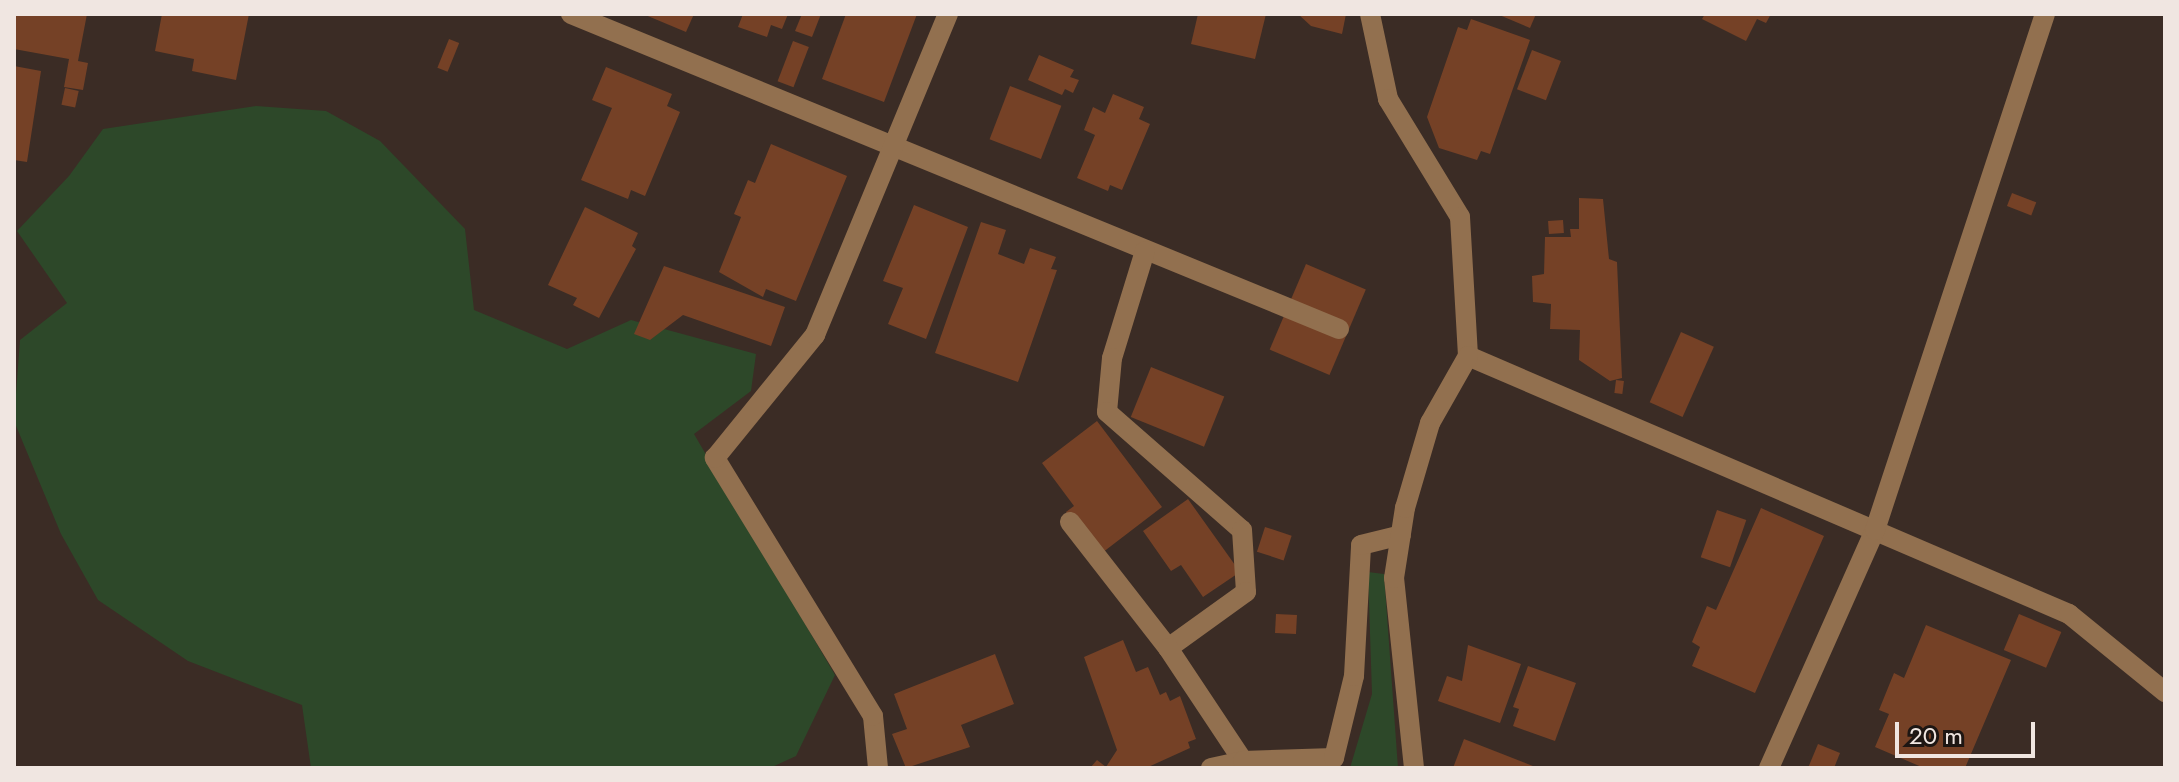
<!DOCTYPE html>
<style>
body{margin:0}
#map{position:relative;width:2179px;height:782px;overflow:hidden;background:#3b2c25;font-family:Jost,sans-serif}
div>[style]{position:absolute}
.green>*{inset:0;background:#2d4829}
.building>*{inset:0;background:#754126;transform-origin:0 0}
.minor>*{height:20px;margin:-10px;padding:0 10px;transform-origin:10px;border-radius:10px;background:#92704f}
span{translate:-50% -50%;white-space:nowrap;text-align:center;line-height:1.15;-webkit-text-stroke:8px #1d1613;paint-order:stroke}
.frame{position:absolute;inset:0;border:16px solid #f0e6e1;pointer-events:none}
.scale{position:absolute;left:1895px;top:722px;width:140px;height:36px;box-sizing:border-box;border:4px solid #f0e6e1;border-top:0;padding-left:10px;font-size:24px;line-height:28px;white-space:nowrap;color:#f0e6e1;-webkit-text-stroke:6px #1d1613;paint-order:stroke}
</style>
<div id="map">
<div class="green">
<div style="clip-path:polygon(256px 106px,326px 111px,380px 141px,465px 229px,474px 310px,567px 349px,631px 320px,756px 354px,751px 391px,694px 434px,835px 675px,796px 756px,770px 768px,311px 768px,302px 705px,188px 661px,98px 600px,61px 534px,14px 421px,20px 340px,67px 303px,17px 231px,69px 176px,103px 129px)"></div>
<div style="clip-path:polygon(1368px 572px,1384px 574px,1398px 768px,1350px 768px,1372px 694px)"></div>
</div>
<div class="building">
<div style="clip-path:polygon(14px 14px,87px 14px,78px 61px,88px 63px,83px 90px,64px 87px,69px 59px,14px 49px)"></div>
<div style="clip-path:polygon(162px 14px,249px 14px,236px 80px,192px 71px,194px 59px,155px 51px)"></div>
<div style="clip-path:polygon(643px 14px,694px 14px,686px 32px)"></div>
<div style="clip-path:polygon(743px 14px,788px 14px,782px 29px,771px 25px,767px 37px,738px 27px)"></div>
<div style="clip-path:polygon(802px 14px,821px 14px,812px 37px,795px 31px)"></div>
<div style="clip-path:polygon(846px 14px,917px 14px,884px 102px,822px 79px)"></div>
<div style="clip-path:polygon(1198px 14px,1266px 14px,1255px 59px,1191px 44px)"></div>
<div style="clip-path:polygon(1298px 14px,1346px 14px,1342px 34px,1311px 26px)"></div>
<div style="clip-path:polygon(1497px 14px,1536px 14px,1530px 28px)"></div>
<div style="clip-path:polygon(1705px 14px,1771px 14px,1766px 23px,1757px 19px,1746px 41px,1702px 19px)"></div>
<div style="clip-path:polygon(1471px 19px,1530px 40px,1490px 154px,1481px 151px,1477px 160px,1439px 148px,1427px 117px,1458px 27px,1467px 30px)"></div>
<div style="left:449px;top:39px;width:11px;height:31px;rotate:22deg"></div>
<div style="left:793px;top:41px;width:17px;height:43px;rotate:21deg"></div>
<div style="left:1532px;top:50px;width:31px;height:42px;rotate:21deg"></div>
<div style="clip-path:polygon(1039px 55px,1074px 70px,1070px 77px,1079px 80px,1073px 93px,1065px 89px,1062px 95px,1028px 80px)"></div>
<div style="clip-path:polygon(14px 66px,41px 71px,27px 162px,14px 160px)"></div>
<div style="clip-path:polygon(606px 67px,672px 94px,667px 106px,680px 112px,645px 196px,631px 190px,628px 199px,581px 180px,612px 108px,592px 100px)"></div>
<div style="left:1010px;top:86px;width:55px;height:57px;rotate:21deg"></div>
<div style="left:65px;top:88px;width:14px;height:17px;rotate:12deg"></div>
<div style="clip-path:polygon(1113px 94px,1144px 107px,1139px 119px,1150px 124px,1122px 190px,1110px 185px,1108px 191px,1077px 178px,1095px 135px,1084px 130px,1093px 107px,1105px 113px)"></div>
<div style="clip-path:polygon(771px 144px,847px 176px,796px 301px,766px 289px,763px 297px,719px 272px,741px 217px,734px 214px,748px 180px,755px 183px)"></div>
<div style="left:2012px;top:193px;width:26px;height:14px;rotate:21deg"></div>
<div style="clip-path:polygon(1579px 198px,1603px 199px,1609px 259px,1617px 262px,1622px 378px,1610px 381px,1579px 360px,1580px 330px,1550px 329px,1551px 304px,1533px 302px,1532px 276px,1544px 274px,1545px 237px,1571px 237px,1570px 229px,1579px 229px)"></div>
<div style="clip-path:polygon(914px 205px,968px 227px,926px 339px,888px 324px,903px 288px,883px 281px)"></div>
<div style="clip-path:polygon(585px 207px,638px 233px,632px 246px,636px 249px,599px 318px,573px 305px,577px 298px,548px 285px)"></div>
<div style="left:1563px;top:220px;width:13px;height:15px;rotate:86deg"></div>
<div style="clip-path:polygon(981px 222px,1006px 230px,998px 254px,1024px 264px,1030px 248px,1056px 257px,1051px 269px,1057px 270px,1018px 382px,935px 353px)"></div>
<div style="left:1306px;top:264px;width:65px;height:93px;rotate:23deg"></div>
<div style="clip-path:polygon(664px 266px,785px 307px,771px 346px,683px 315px,650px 340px,634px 334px)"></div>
<div style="left:1681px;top:332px;width:36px;height:77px;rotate:24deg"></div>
<div style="left:1151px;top:367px;width:79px;height:54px;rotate:22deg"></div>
<div style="left:1616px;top:380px;width:8px;height:13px;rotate:7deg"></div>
<div style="clip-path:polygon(1097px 421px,1162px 507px,1098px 556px,1066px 512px,1074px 506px,1042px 463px)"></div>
<div style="clip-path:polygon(1188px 499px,1240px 572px,1203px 597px,1181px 565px,1171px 571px,1143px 531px)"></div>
<div style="clip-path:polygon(1761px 508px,1824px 536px,1755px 693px,1692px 666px,1700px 647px,1692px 642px,1707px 606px,1716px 610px)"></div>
<div style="left:1717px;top:510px;width:31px;height:50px;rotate:19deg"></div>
<div style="left:1265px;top:527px;width:28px;height:26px;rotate:18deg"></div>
<div style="left:1276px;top:614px;width:21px;height:19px;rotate:3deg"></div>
<div style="left:2019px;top:614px;width:46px;height:39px;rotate:23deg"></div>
<div style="clip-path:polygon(1926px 625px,2011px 660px,1965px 768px,1924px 768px,1875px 747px,1889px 714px,1879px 710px,1894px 673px,1904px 678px)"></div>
<div style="clip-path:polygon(1123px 640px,1136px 672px,1148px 667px,1160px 695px,1166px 692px,1170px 701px,1180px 696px,1196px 739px,1188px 742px,1190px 748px,1146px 768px,1090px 768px,1097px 760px,1106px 767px,1117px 750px,1084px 657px)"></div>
<div style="clip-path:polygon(1468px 645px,1521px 664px,1500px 723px,1438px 701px,1447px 676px,1462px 681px)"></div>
<div style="clip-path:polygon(995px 654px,1014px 704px,961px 725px,970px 747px,906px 768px,892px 734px,907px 729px,894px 694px)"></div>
<div style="clip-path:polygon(1528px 666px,1576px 683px,1555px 741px,1513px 726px,1519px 709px,1513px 707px)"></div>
<div style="clip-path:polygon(1464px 739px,1538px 768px,1453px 768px)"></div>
<div style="clip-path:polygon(1818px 744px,1840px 753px,1834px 768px,1808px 768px)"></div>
</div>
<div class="minor">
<div style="left:571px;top:14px;width:830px;rotate:22.3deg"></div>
<div style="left:1370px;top:14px;width:87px;rotate:78deg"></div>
<div style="left:1388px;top:99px;width:138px;rotate:58.6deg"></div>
<div style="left:1460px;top:217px;width:139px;rotate:86.7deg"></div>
<div style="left:1468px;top:356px;width:654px;rotate:23.23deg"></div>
<div style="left:2069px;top:614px;width:124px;rotate:39.1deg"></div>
<div style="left:1145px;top:251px;width:112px;rotate:107.1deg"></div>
<div style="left:1112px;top:358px;width:54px;rotate:95.3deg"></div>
<div style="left:1107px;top:412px;width:179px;rotate:41.2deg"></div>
<div style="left:1242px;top:530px;width:62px;rotate:86.3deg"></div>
<div style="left:1246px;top:592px;width:96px;rotate:144.3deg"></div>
<div style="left:1070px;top:522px;width:160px;rotate:52.1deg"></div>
<div style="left:1168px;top:648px;width:136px;rotate:56.4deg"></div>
<div style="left:878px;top:768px;width:52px;rotate:-95.5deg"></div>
<div style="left:873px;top:716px;width:303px;rotate:-121.5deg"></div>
<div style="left:715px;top:458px;width:159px;rotate:-50.9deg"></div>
<div style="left:815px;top:335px;width:347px;rotate:-67.5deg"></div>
<div style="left:1211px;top:768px;width:33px;rotate:-12deg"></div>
<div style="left:1243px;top:761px;width:91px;rotate:-1.9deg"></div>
<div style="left:1334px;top:758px;width:84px;rotate:-76.3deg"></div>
<div style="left:1354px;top:676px;width:131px;rotate:-86.9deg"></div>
<div style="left:1361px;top:545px;width:41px;rotate:-14deg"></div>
<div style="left:1414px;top:768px;width:191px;rotate:-96deg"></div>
<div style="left:1394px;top:578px;width:71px;rotate:-81.1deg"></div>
<div style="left:1405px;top:508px;width:89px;rotate:-73.6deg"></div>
<div style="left:1430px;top:423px;width:77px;rotate:-60.4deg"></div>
<div style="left:1769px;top:768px;width:261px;rotate:-66deg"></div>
<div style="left:1875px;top:530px;width:543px;rotate:-71.77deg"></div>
</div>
<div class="frame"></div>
<div class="scale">20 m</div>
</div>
